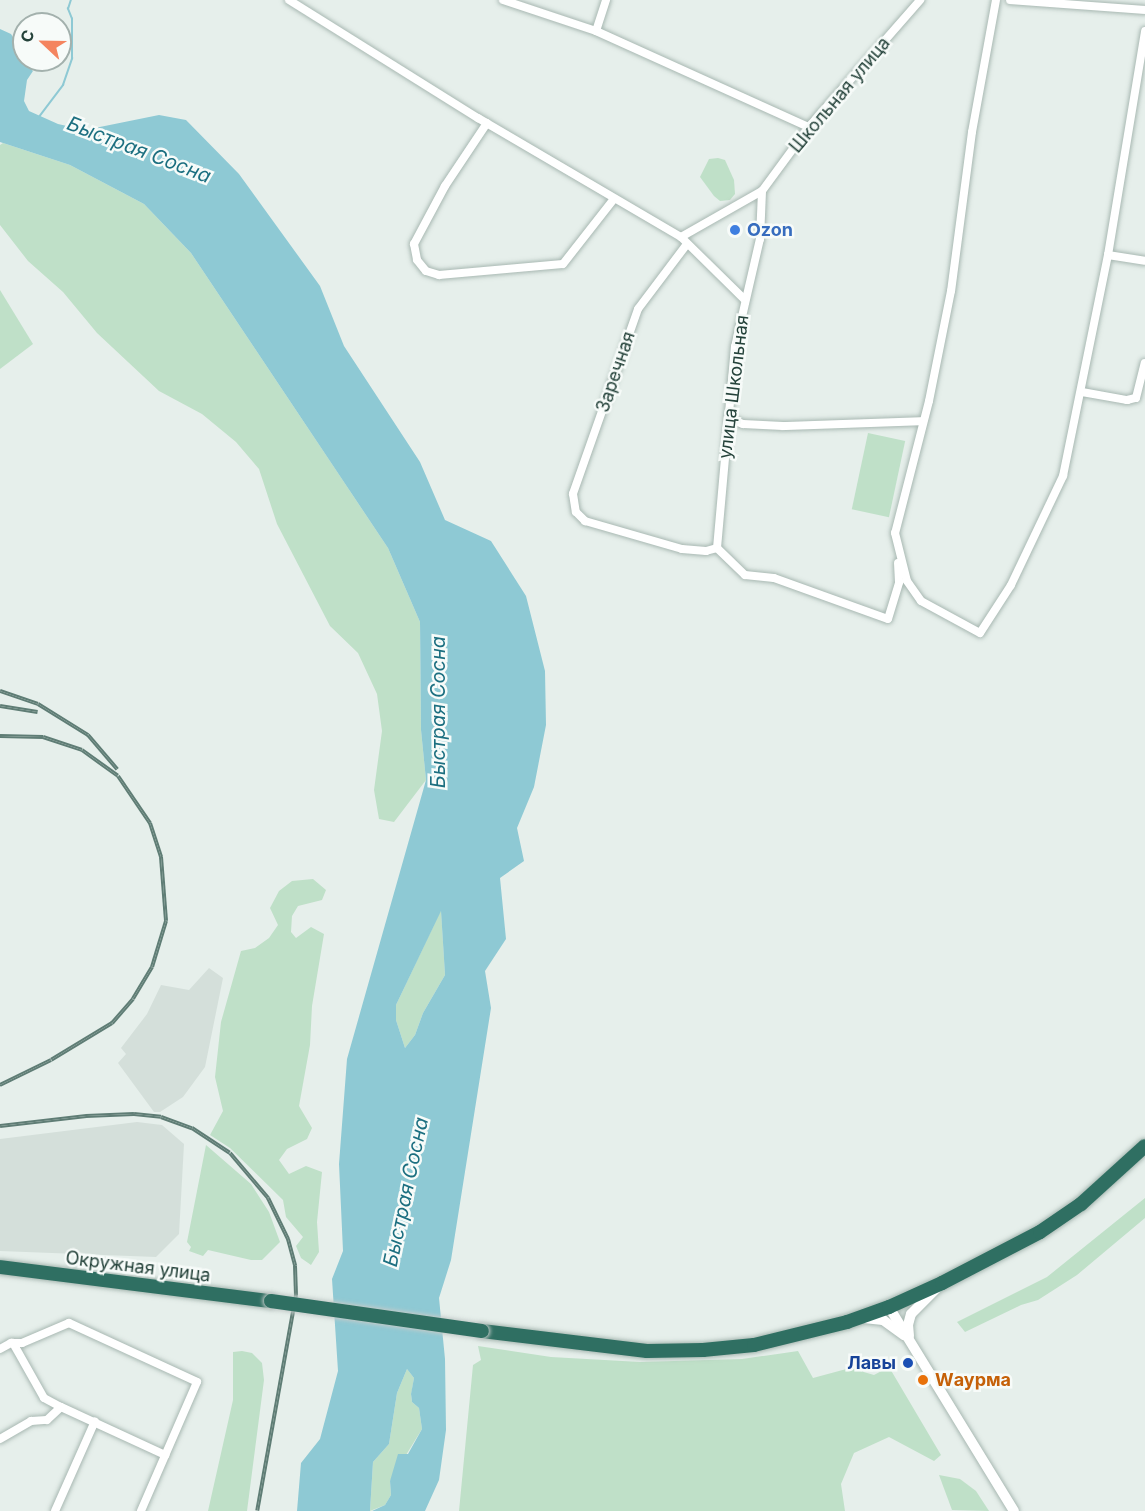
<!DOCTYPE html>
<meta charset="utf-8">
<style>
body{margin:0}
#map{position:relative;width:1145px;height:1511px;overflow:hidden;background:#e6efeb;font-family:Inter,sans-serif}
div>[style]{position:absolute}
.built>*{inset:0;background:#d4dfda}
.green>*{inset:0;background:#bfe0c8;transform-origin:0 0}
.water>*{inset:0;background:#8ec9d4}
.stream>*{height:1.5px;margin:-0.75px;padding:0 0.75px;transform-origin:0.75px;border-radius:0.75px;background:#8ec9d4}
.roads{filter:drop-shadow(0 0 2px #a8b8b2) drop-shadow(0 0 2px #a8b8b2)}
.street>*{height:8px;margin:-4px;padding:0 4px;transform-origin:4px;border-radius:4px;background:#fff}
.secondary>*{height:10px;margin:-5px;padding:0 5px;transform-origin:5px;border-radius:5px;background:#fff}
.highway>*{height:14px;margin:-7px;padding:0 7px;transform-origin:7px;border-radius:7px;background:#2f6f62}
.rail>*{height:4px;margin-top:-2px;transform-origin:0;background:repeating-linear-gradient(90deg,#f7fbf9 0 4.5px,#5f7d75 0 9px);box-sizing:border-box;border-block:2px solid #5f7d75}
.bridges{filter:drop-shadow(0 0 2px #c2cac8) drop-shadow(0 0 2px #c2cac8)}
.highway-bridge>*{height:14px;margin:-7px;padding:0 7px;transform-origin:7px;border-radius:7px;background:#2f6f62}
.dots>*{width:16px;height:16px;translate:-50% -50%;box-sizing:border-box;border:3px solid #f7fbf9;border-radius:50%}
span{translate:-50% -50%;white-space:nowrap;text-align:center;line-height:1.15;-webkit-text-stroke:5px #f7fbf9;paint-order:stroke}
.street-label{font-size:18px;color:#24423a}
.shop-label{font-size:18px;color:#366cbe;font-weight:700}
.left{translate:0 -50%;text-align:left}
.transit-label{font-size:18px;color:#164399;font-weight:700}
.right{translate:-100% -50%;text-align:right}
.food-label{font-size:18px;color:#c56008;font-weight:700}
.water-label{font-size:20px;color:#1c6f80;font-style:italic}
.north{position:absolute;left:12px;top:12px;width:60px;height:60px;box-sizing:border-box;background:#f7fbf9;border:2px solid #a3b1ad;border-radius:50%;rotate:292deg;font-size:16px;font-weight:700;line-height:24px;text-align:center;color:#24423a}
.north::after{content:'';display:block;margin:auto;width:21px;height:27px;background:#f4845f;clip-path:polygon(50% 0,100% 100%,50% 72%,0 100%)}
</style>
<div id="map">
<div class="built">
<div style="clip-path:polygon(209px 968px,223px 978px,205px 1067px,183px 1097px,160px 1112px,154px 1112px,118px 1063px,126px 1054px,121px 1048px,147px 1014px,161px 985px,189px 990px)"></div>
<div style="clip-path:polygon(137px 1122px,162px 1125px,184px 1144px,179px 1234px,156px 1257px,0 1251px,0 1139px)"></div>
</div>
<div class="green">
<div style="clip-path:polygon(3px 143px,70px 165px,144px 204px,191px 253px,388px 548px,420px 622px,421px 730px,426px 780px,394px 822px,379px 819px,374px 790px,382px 731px,377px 694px,358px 653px,330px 626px,277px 524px,259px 469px,236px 442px,202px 414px,159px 391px,97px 333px,63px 292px,28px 261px,0 225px,0 145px)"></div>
<div style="clip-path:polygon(718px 158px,725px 160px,734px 180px,735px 194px,730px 200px,720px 201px,714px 196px,700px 177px,709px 159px)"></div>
<div style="clip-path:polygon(0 290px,33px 344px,0 369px)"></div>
<div style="left:868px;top:433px;width:38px;height:78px;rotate:12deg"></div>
<div style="clip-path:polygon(313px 879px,326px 890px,322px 900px,298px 906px,292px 916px,291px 932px,296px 938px,311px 927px,324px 934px,312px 1006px,310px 1045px,299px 1106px,312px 1128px,307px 1139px,287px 1149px,279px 1160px,289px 1174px,306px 1166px,322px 1172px,317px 1222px,319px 1252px,311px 1265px,301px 1258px,296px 1246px,303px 1237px,286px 1217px,283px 1200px,230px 1148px,210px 1135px,223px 1111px,215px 1077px,221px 1022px,241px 951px,255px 948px,269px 938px,278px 925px,270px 908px,279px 891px,292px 881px)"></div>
<div style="clip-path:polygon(441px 910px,445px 975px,423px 1013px,415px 1035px,405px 1048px,396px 1020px,396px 1005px)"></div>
<div style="clip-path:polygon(206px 1145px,251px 1184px,269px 1212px,280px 1242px,262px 1260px,251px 1260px,208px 1250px,203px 1256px,189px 1251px,191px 1247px,187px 1242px)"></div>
<div style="clip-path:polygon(1145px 1198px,1145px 1218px,1077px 1275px,1038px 1300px,1021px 1305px,965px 1332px,957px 1322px,1047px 1277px)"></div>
<div style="clip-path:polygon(478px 1346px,551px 1357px,640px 1362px,742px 1359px,798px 1351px,813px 1378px,850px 1368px,874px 1375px,889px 1367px,941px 1455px,934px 1461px,889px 1437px,854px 1453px,841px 1484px,845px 1511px,459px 1511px,473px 1365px,481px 1360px)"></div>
<div style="clip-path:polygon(242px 1351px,252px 1353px,262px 1363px,264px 1380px,247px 1511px,208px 1511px,233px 1400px,233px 1352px)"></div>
<div style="clip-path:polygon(407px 1369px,414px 1378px,411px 1395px,412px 1402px,419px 1408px,422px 1429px,390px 1481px,391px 1495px,385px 1505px,370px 1511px,373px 1462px,389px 1444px,397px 1393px)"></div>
<div style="clip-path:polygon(939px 1475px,960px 1479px,976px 1491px,989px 1511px,952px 1510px)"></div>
</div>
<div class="water">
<div style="clip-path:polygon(evenodd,0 29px,11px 34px,19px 47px,17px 56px,33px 71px,27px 80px,24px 101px,29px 111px,58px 124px,85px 130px,159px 115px,186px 120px,239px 174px,320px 286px,344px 346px,420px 462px,445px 520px,491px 541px,526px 596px,545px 671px,546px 725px,534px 787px,517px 828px,524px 861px,500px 878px,506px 939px,485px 971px,491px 1008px,451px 1260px,439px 1298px,445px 1359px,446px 1430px,439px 1480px,425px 1511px,372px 1511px,385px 1505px,391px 1495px,390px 1481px,398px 1454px,408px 1454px,422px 1429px,419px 1408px,412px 1402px,411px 1394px,414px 1378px,407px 1369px,397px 1393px,389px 1444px,373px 1462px,370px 1511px,297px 1511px,301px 1463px,320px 1439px,338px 1371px,332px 1279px,343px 1251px,339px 1164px,347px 1059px,426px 780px,421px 730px,420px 622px,388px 548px,191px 253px,144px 204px,70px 165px,0 142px,0 29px,441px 911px,445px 975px,423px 1013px,415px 1035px,405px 1048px,396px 1020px,396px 1005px,441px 911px)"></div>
</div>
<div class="stream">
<div style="left:39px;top:117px;width:40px;rotate:-53deg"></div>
<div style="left:63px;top:85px;width:28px;rotate:-71deg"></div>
<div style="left:72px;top:59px;width:40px;rotate:-90deg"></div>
<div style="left:72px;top:19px;width:11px;rotate:-112deg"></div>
<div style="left:68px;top:9px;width:9px;rotate:-72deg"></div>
</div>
<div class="roads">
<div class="street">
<div style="left:289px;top:0;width:223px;rotate:32deg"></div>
<div style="left:478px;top:118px;width:235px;rotate:30.4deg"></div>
<div style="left:681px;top:237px;width:90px;rotate:44.5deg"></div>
<div style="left:503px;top:0;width:98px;rotate:18.4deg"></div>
<div style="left:596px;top:31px;width:234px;rotate:24.3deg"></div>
<div style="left:996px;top:0;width:134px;rotate:100.3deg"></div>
<div style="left:972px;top:132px;width:160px;rotate:97.5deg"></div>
<div style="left:951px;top:291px;width:112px;rotate:101.3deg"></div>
<div style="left:929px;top:401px;width:136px;rotate:104.4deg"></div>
<div style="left:895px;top:533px;width:49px;rotate:76deg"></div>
<div style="left:907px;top:581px;width:24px;rotate:55deg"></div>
<div style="left:921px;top:601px;width:67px;rotate:28.5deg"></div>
<div style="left:980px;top:633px;width:57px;rotate:-57.1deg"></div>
<div style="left:1011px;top:585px;width:121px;rotate:-64.5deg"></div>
<div style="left:1063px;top:476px;width:226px;rotate:-78.5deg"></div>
<div style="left:1108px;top:255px;width:227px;rotate:-80.6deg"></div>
<div style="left:1010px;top:0;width:135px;rotate:4.2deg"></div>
<div style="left:596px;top:31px;width:33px;rotate:-72deg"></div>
<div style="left:487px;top:123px;width:76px;rotate:123.7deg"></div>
<div style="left:445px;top:186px;width:66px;rotate:118.1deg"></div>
<div style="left:414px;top:244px;width:16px;rotate:79deg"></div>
<div style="left:417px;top:260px;width:14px;rotate:51deg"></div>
<div style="left:426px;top:271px;width:14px;rotate:17deg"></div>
<div style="left:439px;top:275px;width:124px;rotate:-5.1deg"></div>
<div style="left:563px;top:264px;width:81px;rotate:-52deg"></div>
<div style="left:681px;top:237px;width:93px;rotate:-29.6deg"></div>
<div style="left:762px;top:191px;width:79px;rotate:-53.7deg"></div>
<div style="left:809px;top:127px;width:169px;rotate:-48.8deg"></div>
<div style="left:687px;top:244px;width:81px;rotate:127deg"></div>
<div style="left:638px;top:309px;width:196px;rotate:109.4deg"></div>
<div style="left:573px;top:494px;width:18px;rotate:81deg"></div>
<div style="left:576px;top:512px;width:13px;rotate:45deg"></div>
<div style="left:585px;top:521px;width:101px;rotate:16.1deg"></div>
<div style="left:682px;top:549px;width:24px;rotate:5deg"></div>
<div style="left:706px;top:551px;width:11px;rotate:-15deg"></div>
<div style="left:1108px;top:255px;width:37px;rotate:9deg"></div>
<div style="left:1082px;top:392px;width:46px;rotate:10.1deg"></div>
<div style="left:1127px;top:400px;width:9px;rotate:-13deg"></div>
<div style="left:1136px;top:398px;width:36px;rotate:-76deg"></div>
<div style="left:728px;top:418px;width:16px;rotate:22deg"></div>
<div style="left:743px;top:424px;width:40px;rotate:2.9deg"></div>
<div style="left:783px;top:426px;width:140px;rotate:-2deg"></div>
<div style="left:717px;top:548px;width:202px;rotate:-84.9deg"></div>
<div style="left:735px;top:347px;width:111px;rotate:-77deg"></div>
<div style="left:760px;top:239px;width:48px;rotate:-87.6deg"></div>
<div style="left:717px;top:548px;width:39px;rotate:44deg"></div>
<div style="left:745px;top:575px;width:29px;rotate:6deg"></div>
<div style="left:774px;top:578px;width:121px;rotate:19.8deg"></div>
<div style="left:888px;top:619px;width:39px;rotate:-73deg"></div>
<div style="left:899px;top:582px;width:19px;rotate:-93deg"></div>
<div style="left:13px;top:1343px;width:63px;rotate:60.6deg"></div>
<div style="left:44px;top:1398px;width:19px;rotate:28deg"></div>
<div style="left:0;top:1349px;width:13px;rotate:-29deg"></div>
<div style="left:11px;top:1343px;width:11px"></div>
<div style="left:22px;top:1343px;width:51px;rotate:-23.1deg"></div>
<div style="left:69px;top:1323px;width:141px;rotate:24.7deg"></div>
<div style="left:197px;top:1382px;width:141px;rotate:113.5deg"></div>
<div style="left:0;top:1439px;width:36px;rotate:-30deg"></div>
<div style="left:31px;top:1421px;width:16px;rotate:-4deg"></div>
<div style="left:47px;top:1420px;width:19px;rotate:-43deg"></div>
<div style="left:61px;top:1407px;width:115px;rotate:24.8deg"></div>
<div style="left:55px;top:1511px;width:98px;rotate:-66deg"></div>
</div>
<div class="secondary">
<div style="left:889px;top:1307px;width:239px;rotate:58.5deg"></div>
<div style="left:864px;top:1318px;width:19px;rotate:6deg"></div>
<div style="left:883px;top:1320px;width:26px;rotate:36deg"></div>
<div style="left:909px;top:1336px;width:11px;rotate:-95deg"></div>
<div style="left:908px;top:1325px;width:11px;rotate:-75deg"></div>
<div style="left:911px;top:1314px;width:37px;rotate:-45deg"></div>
</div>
<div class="highway">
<div style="left:0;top:1267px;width:273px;rotate:7.2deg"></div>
<div style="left:482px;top:1331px;width:166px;rotate:6.9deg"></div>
<div style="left:647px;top:1351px;width:56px;rotate:-1deg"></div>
<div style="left:703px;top:1350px;width:51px;rotate:-5.6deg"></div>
<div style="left:754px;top:1345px;width:96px;rotate:-13.9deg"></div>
<div style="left:847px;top:1322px;width:45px;rotate:-19.7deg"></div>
<div style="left:889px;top:1307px;width:58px;rotate:-24.4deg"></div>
<div style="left:942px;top:1283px;width:110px;rotate:-27.5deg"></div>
<div style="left:1040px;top:1232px;width:50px;rotate:-34.3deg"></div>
<div style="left:1081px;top:1204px;width:86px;rotate:-42.2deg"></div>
</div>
</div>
<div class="rail">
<div style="left:0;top:691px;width:40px;rotate:18.9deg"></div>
<div style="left:38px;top:704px;width:59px;rotate:31.8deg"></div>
<div style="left:88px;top:735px;width:45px;rotate:49.5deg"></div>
<div style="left:0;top:706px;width:38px;rotate:9deg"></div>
<div style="left:0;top:736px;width:43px;rotate:1.3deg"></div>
<div style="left:43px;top:737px;width:41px;rotate:18.4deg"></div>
<div style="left:82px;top:750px;width:44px;rotate:35.8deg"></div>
<div style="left:118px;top:776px;width:57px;rotate:55.8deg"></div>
<div style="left:150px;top:823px;width:36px;rotate:72deg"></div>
<div style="left:161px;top:857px;width:64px;rotate:85.5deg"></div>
<div style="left:166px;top:921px;width:48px;rotate:106.9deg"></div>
<div style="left:152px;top:967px;width:37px;rotate:121deg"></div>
<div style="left:133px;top:999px;width:32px;rotate:131deg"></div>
<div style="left:112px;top:1023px;width:71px;rotate:148.8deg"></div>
<div style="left:51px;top:1060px;width:57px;rotate:153.9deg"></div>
<div style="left:0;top:1126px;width:87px;rotate:-6.6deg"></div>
<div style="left:86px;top:1116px;width:48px;rotate:-2.4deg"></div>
<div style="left:134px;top:1114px;width:27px;rotate:6deg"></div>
<div style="left:161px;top:1117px;width:33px;rotate:20deg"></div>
<div style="left:192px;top:1128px;width:45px;rotate:33.3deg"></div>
<div style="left:230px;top:1153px;width:59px;rotate:49.8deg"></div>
<div style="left:268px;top:1198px;width:46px;rotate:64deg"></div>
<div style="left:288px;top:1239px;width:28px;rotate:75deg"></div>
<div style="left:295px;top:1266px;width:29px;rotate:88deg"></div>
<div style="left:296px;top:1295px;width:219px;rotate:100.2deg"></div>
</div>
<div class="bridges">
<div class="highway-bridge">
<div style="left:271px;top:1301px;width:213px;rotate:8.1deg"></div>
</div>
</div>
<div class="dots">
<div style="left:735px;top:230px;background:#3f7fe0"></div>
<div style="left:908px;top:1363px;background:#1a4fb4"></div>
<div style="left:923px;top:1380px;background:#e8710a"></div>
</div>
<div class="street-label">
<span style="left:840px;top:95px;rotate:-50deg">Школьная улица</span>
<span style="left:616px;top:372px;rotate:-71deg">Заречная</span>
<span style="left:734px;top:387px;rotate:-83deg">улица Школьная</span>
<span style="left:138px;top:1267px;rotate:7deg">Окружная улица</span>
</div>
<div class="shop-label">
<span class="left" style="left:747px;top:230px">Ozon</span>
</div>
<div class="transit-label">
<span class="right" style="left:896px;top:1363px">Лавы</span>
</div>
<div class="food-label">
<span class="left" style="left:935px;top:1380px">Wаурма</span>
</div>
<div class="water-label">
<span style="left:139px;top:150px;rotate:21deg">Быстрая Сосна</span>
<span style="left:438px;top:712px;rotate:-90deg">Быстрая Сосна</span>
<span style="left:406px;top:1192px;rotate:-78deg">Быстрая Сосна</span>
</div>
<div class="north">С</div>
</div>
